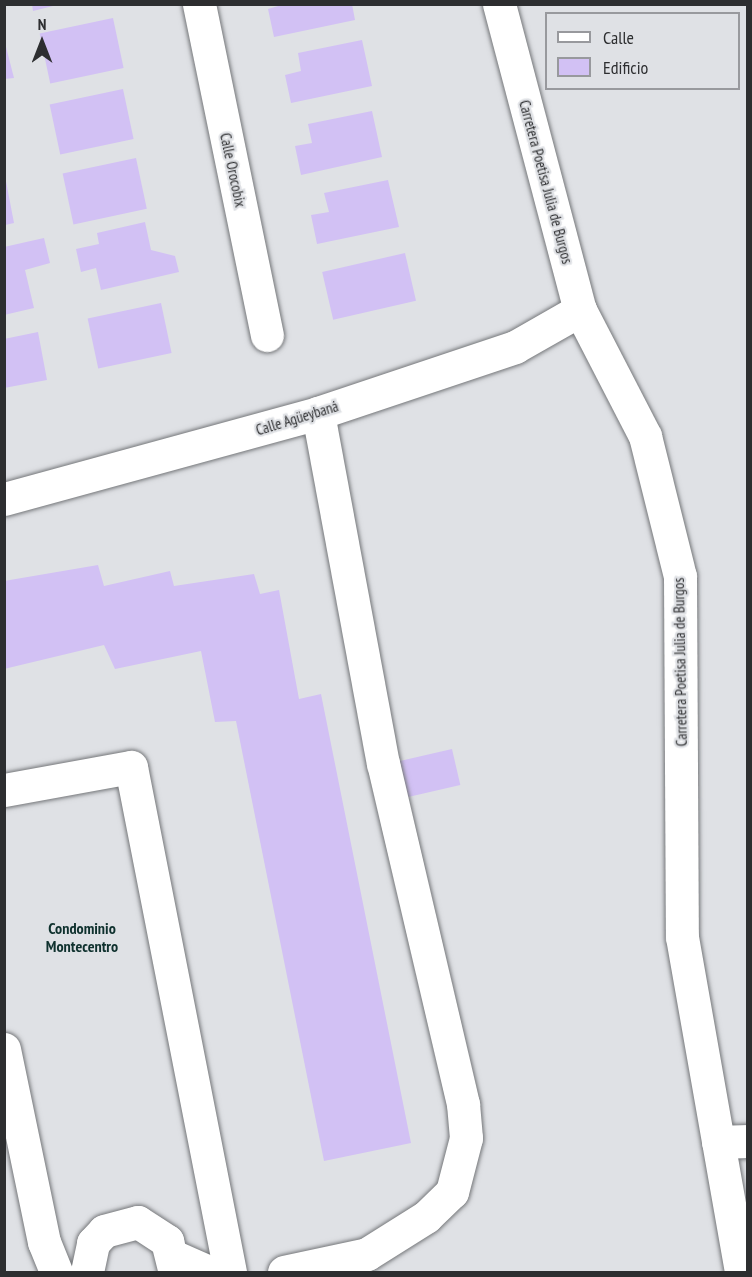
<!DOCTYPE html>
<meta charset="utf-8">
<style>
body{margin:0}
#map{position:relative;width:752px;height:1277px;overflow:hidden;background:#dfe1e5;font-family:"PT Sans Narrow",sans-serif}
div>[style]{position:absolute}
.building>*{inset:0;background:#d2c1f4;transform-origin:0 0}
.roads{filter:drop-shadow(0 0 2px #75777a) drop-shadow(0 0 2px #75777a)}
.minor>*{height:33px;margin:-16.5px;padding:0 16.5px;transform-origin:16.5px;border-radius:16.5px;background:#fff}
span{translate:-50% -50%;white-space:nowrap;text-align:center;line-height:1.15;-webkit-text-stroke:4.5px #dfe1e5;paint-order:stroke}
.street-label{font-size:15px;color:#2d2e30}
.neighbourhood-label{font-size:16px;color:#0f312e;font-weight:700}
.frame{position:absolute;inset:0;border:6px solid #2d2e30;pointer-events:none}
.legend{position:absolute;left:545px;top:12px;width:195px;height:78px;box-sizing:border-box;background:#dfe1e5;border:2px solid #98999d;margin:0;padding:8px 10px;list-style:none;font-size:18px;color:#2d2e30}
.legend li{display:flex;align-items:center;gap:12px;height:30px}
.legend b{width:30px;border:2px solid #98999d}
.north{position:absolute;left:12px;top:12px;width:60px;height:60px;-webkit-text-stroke:4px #dfe1e5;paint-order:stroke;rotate:0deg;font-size:16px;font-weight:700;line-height:24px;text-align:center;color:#2d2e30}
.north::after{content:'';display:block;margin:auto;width:21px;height:27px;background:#2d2e30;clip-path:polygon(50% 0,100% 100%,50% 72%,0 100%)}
</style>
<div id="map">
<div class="building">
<div style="clip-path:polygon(32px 4px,57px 4px,57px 5px,33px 11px)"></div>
<div style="clip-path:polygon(285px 4px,352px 4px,355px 20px,274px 37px,268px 9px)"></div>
<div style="left:113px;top:18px;width:51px;height:75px;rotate:78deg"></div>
<div style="clip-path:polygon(4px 39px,14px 78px,4px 79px)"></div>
<div style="clip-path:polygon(362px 40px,372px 86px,291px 103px,285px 75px,301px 71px,298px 53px)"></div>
<div style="left:123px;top:89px;width:51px;height:75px;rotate:78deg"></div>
<div style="clip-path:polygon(372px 111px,382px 157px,301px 175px,295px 146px,312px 143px,308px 124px)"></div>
<div style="left:136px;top:158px;width:52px;height:75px;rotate:78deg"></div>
<div style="clip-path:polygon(5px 176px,14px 223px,5px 225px)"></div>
<div style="clip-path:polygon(388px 180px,399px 227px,317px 244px,311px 215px,329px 212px,324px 193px)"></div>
<div style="clip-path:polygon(145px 222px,151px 250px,175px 256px,179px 272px,101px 290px,96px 268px,81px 272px,76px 249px,99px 244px,97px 233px)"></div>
<div style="clip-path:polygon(44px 238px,50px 263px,25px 270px,34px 308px,4px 315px,4px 247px)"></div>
<div style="left:405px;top:253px;width:49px;height:85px;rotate:77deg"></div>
<div style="left:161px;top:303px;width:51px;height:75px;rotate:78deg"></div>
<div style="clip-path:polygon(38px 332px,47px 380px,4px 388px,4px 339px)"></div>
<div style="clip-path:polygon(98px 565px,104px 586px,170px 571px,174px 586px,254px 574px,260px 594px,279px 590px,299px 699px,321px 694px,411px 1143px,324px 1161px,236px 721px,215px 722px,201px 651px,115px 669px,104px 645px,4px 669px,4px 581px)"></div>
<div style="left:452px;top:749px;width:37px;height:59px;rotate:77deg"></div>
</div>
<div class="roads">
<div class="minor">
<div style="left:199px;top:4px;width:338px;rotate:78.4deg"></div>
<div style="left:499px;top:4px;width:317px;rotate:75.2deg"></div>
<div style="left:580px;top:310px;width:142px;rotate:62.7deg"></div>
<div style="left:645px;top:436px;width:144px;rotate:76deg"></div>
<div style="left:680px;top:576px;width:361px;rotate:89.7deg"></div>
<div style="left:682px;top:937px;width:340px;rotate:80deg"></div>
<div style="left:4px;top:499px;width:326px;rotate:-15.3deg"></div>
<div style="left:318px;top:413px;width:208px;rotate:-18.5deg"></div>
<div style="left:515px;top:347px;width:75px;rotate:-29.6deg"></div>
<div style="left:4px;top:790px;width:129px;rotate:-10.3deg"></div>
<div style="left:131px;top:767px;width:515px;rotate:78.91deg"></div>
<div style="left:4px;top:1049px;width:197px;rotate:78.3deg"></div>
<div style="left:44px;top:1242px;width:32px;rotate:68deg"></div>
<div style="left:718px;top:1142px;width:30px;rotate:-2deg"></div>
<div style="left:175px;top:1257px;width:36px;rotate:24deg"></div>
<div style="left:87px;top:1272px;width:30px;rotate:-78deg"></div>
<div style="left:93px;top:1243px;width:16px;rotate:-47deg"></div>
<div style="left:104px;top:1231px;width:35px;rotate:-15deg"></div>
<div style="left:138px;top:1222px;width:35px;rotate:33deg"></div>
<div style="left:167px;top:1241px;width:32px;rotate:76deg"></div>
<div style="left:284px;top:1272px;width:85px;rotate:-12.2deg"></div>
<div style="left:367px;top:1254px;width:70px;rotate:-32.1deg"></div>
<div style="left:426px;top:1217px;width:36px;rotate:-44deg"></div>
<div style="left:452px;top:1192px;width:56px;rotate:-75.5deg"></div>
<div style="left:466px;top:1138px;width:34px;rotate:-95deg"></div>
<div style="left:463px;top:1104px;width:349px;rotate:-103.2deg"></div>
<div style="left:383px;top:764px;width:357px;rotate:-100.5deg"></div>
</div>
</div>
<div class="street-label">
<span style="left:233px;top:170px;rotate:78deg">Calle Orocobix</span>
<span style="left:546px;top:182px;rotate:75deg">Carretera Poetisa Julia de Burgos</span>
<span style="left:297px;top:418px;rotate:-17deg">Calle Agüeybaná</span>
<span style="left:680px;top:662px;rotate:-91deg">Carretera Poetisa Julia de Burgos</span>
</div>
<div class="neighbourhood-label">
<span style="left:82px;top:937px">Condominio<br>Montecentro</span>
</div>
<div class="frame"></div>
<ul class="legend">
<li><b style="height:8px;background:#fff"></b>Calle</li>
<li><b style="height:16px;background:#d2c1f4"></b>Edificio</li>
</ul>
<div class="north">N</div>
</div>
